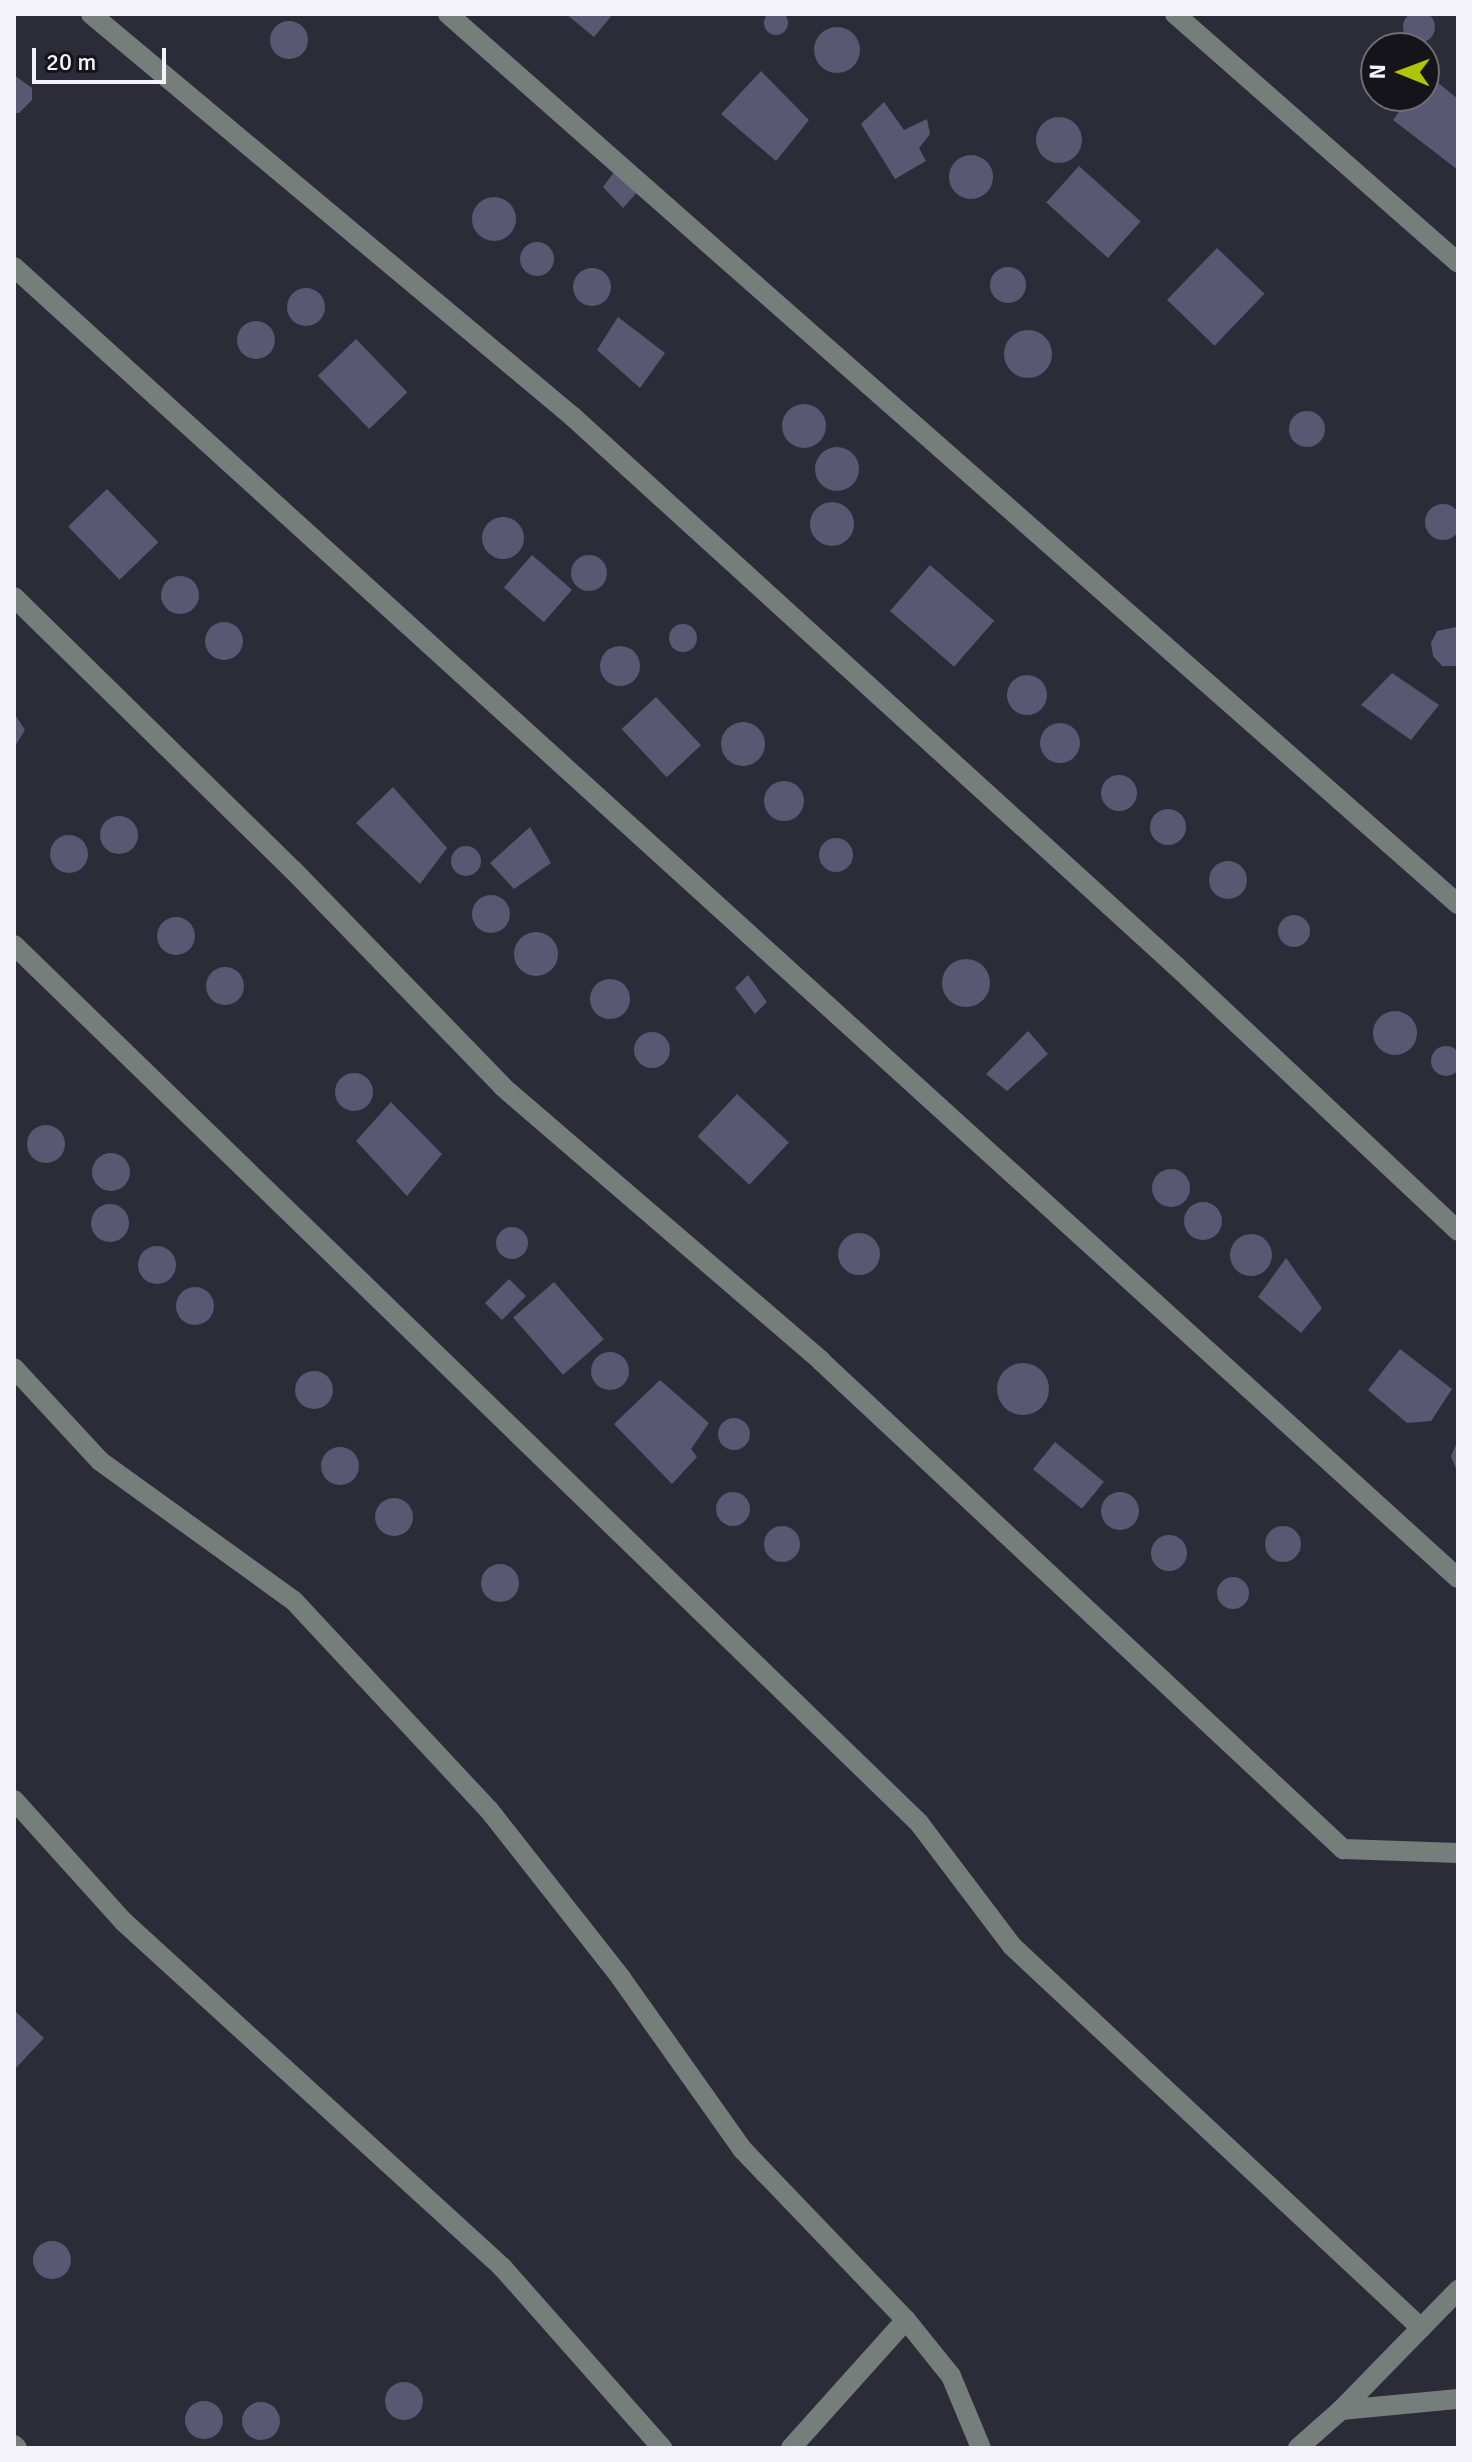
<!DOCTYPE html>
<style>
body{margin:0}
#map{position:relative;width:1472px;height:2462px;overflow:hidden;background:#2c2b38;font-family:Signika,sans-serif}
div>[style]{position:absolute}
.building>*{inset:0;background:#5a5772;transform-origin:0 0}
.round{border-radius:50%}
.minor>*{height:20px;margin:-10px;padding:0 10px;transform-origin:10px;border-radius:10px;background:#767e7c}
span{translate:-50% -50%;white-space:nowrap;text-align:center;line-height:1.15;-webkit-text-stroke:7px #15141a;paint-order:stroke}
.frame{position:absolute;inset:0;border:16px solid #f4f3fc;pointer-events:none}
.north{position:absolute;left:1360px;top:32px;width:80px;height:80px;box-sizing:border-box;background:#15141a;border:2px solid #6e6d74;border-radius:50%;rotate:271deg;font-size:22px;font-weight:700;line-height:32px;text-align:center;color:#f4f3fc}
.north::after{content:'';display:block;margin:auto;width:28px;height:36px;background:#b0c502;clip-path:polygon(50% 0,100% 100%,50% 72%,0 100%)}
.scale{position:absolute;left:32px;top:48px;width:134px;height:36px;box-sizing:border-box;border:4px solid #f4f3fc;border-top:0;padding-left:10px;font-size:24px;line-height:28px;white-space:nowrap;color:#f4f3fc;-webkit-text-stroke:6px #15141a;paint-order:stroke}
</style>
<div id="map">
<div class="building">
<div class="round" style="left:764px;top:11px;width:24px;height:24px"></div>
<div class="round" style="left:1403px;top:11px;width:32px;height:32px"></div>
<div style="clip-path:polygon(566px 14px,613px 14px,594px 37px)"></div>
<div class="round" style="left:270px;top:21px;width:38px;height:38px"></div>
<div class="round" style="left:814px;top:27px;width:46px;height:46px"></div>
<div style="clip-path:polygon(761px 71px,809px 120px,776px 161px,721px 114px)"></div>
<div style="clip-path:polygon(1426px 73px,1458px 99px,1458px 170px,1393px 120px,1410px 96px,1424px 96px)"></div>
<div style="clip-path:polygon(14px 75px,32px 88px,32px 100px,19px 113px,14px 113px)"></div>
<div style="clip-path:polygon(884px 102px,904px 130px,927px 119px,930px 134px,919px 148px,926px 161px,895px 179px,861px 124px)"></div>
<div class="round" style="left:1036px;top:117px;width:46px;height:46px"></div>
<div class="round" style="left:949px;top:155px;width:44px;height:44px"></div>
<div style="left:1079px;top:166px;width:83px;height:49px;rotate:42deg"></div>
<div style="clip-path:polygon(617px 168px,641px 188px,623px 208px,603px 187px)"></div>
<div class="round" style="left:472px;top:197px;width:44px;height:44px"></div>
<div class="round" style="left:520px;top:242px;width:34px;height:34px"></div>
<div style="left:1217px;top:248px;width:66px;height:72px;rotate:44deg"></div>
<div class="round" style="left:990px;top:267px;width:36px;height:36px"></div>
<div class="round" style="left:573px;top:268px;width:38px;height:38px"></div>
<div class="round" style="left:287px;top:288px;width:38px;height:38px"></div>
<div style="clip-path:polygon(618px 317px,665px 353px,640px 388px,597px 350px)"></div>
<div class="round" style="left:237px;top:321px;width:38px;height:38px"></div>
<div class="round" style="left:1004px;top:330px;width:48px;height:48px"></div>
<div style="left:356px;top:339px;width:74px;height:53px;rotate:46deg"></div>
<div class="round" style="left:782px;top:404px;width:44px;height:44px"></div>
<div class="round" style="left:1289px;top:411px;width:36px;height:36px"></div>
<div class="round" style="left:815px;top:447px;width:44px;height:44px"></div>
<div style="left:107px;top:489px;width:74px;height:54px;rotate:46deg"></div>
<div class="round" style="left:810px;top:502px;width:44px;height:44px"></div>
<div class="round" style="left:1425px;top:504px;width:36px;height:36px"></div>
<div class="round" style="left:482px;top:517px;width:42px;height:42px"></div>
<div class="round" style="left:571px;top:555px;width:36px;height:36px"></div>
<div style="left:532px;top:555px;width:53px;height:43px;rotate:41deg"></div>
<div style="left:930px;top:565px;width:85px;height:61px;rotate:41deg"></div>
<div class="round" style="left:161px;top:576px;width:38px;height:38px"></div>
<div class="round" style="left:205px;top:622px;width:38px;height:38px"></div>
<div class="round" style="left:669px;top:624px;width:28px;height:28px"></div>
<div style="clip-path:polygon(1456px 627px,1458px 666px,1442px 666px,1433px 656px,1431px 643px,1437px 631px)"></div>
<div class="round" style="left:600px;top:646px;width:40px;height:40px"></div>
<div style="clip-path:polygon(1392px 673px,1439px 705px,1411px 740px,1361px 705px)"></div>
<div class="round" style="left:1007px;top:675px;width:40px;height:40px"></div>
<div style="left:656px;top:697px;width:66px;height:47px;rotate:47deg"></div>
<div style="clip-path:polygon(14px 713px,25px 730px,14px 748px)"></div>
<div class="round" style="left:721px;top:722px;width:44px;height:44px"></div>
<div class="round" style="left:1040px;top:723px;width:40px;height:40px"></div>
<div class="round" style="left:1101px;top:775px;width:36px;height:36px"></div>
<div class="round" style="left:764px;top:781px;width:40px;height:40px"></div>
<div style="clip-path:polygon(393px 787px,447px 848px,420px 884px,356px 823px)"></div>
<div class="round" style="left:1150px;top:809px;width:36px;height:36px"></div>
<div class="round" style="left:100px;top:816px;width:38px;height:38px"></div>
<div style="clip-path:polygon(530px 827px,551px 863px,514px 889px,490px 863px)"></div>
<div class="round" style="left:50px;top:835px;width:38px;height:38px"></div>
<div class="round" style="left:819px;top:838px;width:34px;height:34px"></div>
<div class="round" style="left:451px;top:846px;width:30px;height:30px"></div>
<div class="round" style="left:1209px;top:861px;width:38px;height:38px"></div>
<div class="round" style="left:472px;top:895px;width:38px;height:38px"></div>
<div class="round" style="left:1278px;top:915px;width:32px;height:32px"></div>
<div class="round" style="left:157px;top:917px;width:38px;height:38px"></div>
<div class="round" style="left:514px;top:932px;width:44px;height:44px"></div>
<div class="round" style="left:942px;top:959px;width:48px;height:48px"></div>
<div class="round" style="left:206px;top:967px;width:38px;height:38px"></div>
<div style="clip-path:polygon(748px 975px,767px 1002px,755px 1014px,735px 988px)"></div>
<div class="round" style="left:590px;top:979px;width:40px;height:40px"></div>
<div class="round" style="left:1373px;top:1011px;width:44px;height:44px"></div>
<div style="clip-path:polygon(1028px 1031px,1048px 1054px,1007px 1091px,986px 1074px)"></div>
<div class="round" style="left:634px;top:1032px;width:36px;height:36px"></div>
<div class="round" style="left:1431px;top:1046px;width:30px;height:30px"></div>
<div class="round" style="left:335px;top:1073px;width:38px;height:38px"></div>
<div style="left:737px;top:1094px;width:71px;height:58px;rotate:43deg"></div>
<div style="clip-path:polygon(391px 1102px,442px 1154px,407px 1196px,356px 1141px)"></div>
<div class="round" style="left:27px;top:1125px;width:38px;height:38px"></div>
<div class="round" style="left:92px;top:1153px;width:38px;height:38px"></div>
<div class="round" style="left:1152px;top:1169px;width:38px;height:38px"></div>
<div class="round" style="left:1184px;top:1202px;width:38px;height:38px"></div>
<div class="round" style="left:91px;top:1204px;width:38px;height:38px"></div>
<div class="round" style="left:496px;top:1227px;width:32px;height:32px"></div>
<div class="round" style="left:838px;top:1233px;width:42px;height:42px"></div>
<div class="round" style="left:1230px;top:1234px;width:42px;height:42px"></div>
<div class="round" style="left:138px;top:1246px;width:38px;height:38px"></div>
<div style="clip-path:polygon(1286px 1258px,1322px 1308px,1301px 1333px,1258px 1297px)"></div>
<div style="left:509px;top:1279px;width:24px;height:34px;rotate:45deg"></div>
<div style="left:554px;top:1282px;width:76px;height:54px;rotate:49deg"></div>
<div class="round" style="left:176px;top:1287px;width:38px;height:38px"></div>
<div style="clip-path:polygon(1400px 1349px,1452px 1389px,1431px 1421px,1407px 1423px,1368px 1390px)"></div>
<div class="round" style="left:591px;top:1352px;width:38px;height:38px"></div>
<div class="round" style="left:997px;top:1363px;width:52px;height:52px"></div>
<div class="round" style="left:295px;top:1371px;width:38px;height:38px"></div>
<div style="clip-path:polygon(660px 1380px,709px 1423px,691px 1449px,697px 1457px,672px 1484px,614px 1424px)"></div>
<div class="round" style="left:718px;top:1418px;width:32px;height:32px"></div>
<div style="clip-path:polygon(1458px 1440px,1458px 1474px,1451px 1456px)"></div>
<div style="left:1055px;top:1442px;width:63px;height:35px;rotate:39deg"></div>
<div class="round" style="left:321px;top:1447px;width:38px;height:38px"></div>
<div class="round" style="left:716px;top:1492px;width:34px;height:34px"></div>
<div class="round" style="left:1101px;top:1492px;width:38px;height:38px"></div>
<div class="round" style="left:375px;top:1498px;width:38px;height:38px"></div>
<div class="round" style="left:764px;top:1526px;width:36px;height:36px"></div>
<div class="round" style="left:1265px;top:1526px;width:36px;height:36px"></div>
<div class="round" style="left:1151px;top:1535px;width:36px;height:36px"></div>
<div class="round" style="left:481px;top:1564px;width:38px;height:38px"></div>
<div class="round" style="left:1217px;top:1577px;width:32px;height:32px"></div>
<div style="clip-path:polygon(14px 2010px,44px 2038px,14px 2070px)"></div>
<div class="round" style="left:33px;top:2241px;width:38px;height:38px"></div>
<div class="round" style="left:385px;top:2382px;width:38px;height:38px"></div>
<div class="round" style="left:185px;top:2401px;width:38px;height:38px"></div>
<div class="round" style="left:242px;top:2402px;width:38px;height:38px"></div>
</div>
<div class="minor">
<div style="left:91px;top:14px;width:627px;rotate:39.89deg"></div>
<div style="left:572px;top:416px;width:817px;rotate:42.32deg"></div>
<div style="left:1176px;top:966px;width:387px;rotate:43.2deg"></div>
<div style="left:448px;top:14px;width:1346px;rotate:41.39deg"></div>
<div style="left:1175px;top:14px;width:377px;rotate:41.3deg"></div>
<div style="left:14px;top:267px;width:1950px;rotate:42.24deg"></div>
<div style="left:14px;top:597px;width:390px;rotate:44.4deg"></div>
<div style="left:293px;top:870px;width:302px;rotate:45.9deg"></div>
<div style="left:503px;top:1087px;width:420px;rotate:40.7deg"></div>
<div style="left:821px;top:1361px;width:715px;rotate:43.07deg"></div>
<div style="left:1343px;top:1849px;width:115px;rotate:2deg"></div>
<div style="left:14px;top:945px;width:1261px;rotate:44.13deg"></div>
<div style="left:919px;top:1823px;width:154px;rotate:52.9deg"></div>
<div style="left:1012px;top:1946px;width:560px;rotate:43.05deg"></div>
<div style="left:14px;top:1368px;width:127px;rotate:47.2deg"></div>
<div style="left:100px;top:1461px;width:239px;rotate:35.8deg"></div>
<div style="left:294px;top:1601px;width:286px;rotate:47deg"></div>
<div style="left:489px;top:1810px;width:214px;rotate:51.8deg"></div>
<div style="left:621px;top:1978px;width:209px;rotate:54.7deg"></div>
<div style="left:742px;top:2149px;width:237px;rotate:46.2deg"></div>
<div style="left:906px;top:2320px;width:72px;rotate:51.2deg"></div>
<div style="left:951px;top:2376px;width:78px;rotate:67.4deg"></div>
<div style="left:14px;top:1800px;width:164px;rotate:48deg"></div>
<div style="left:124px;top:1922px;width:512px;rotate:42.39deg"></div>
<div style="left:502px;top:2267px;width:242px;rotate:48.5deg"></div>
<div style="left:1341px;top:2410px;width:168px;rotate:-45.7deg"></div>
<div style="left:14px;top:2445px;width:4px;rotate:45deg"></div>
<div style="left:791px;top:2448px;width:172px;rotate:-48.1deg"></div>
<div style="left:1298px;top:2448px;width:57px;rotate:-41.5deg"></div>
<div style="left:1341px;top:2410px;width:118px;rotate:-5.4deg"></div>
</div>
<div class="frame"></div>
<div class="north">N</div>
<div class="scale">20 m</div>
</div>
